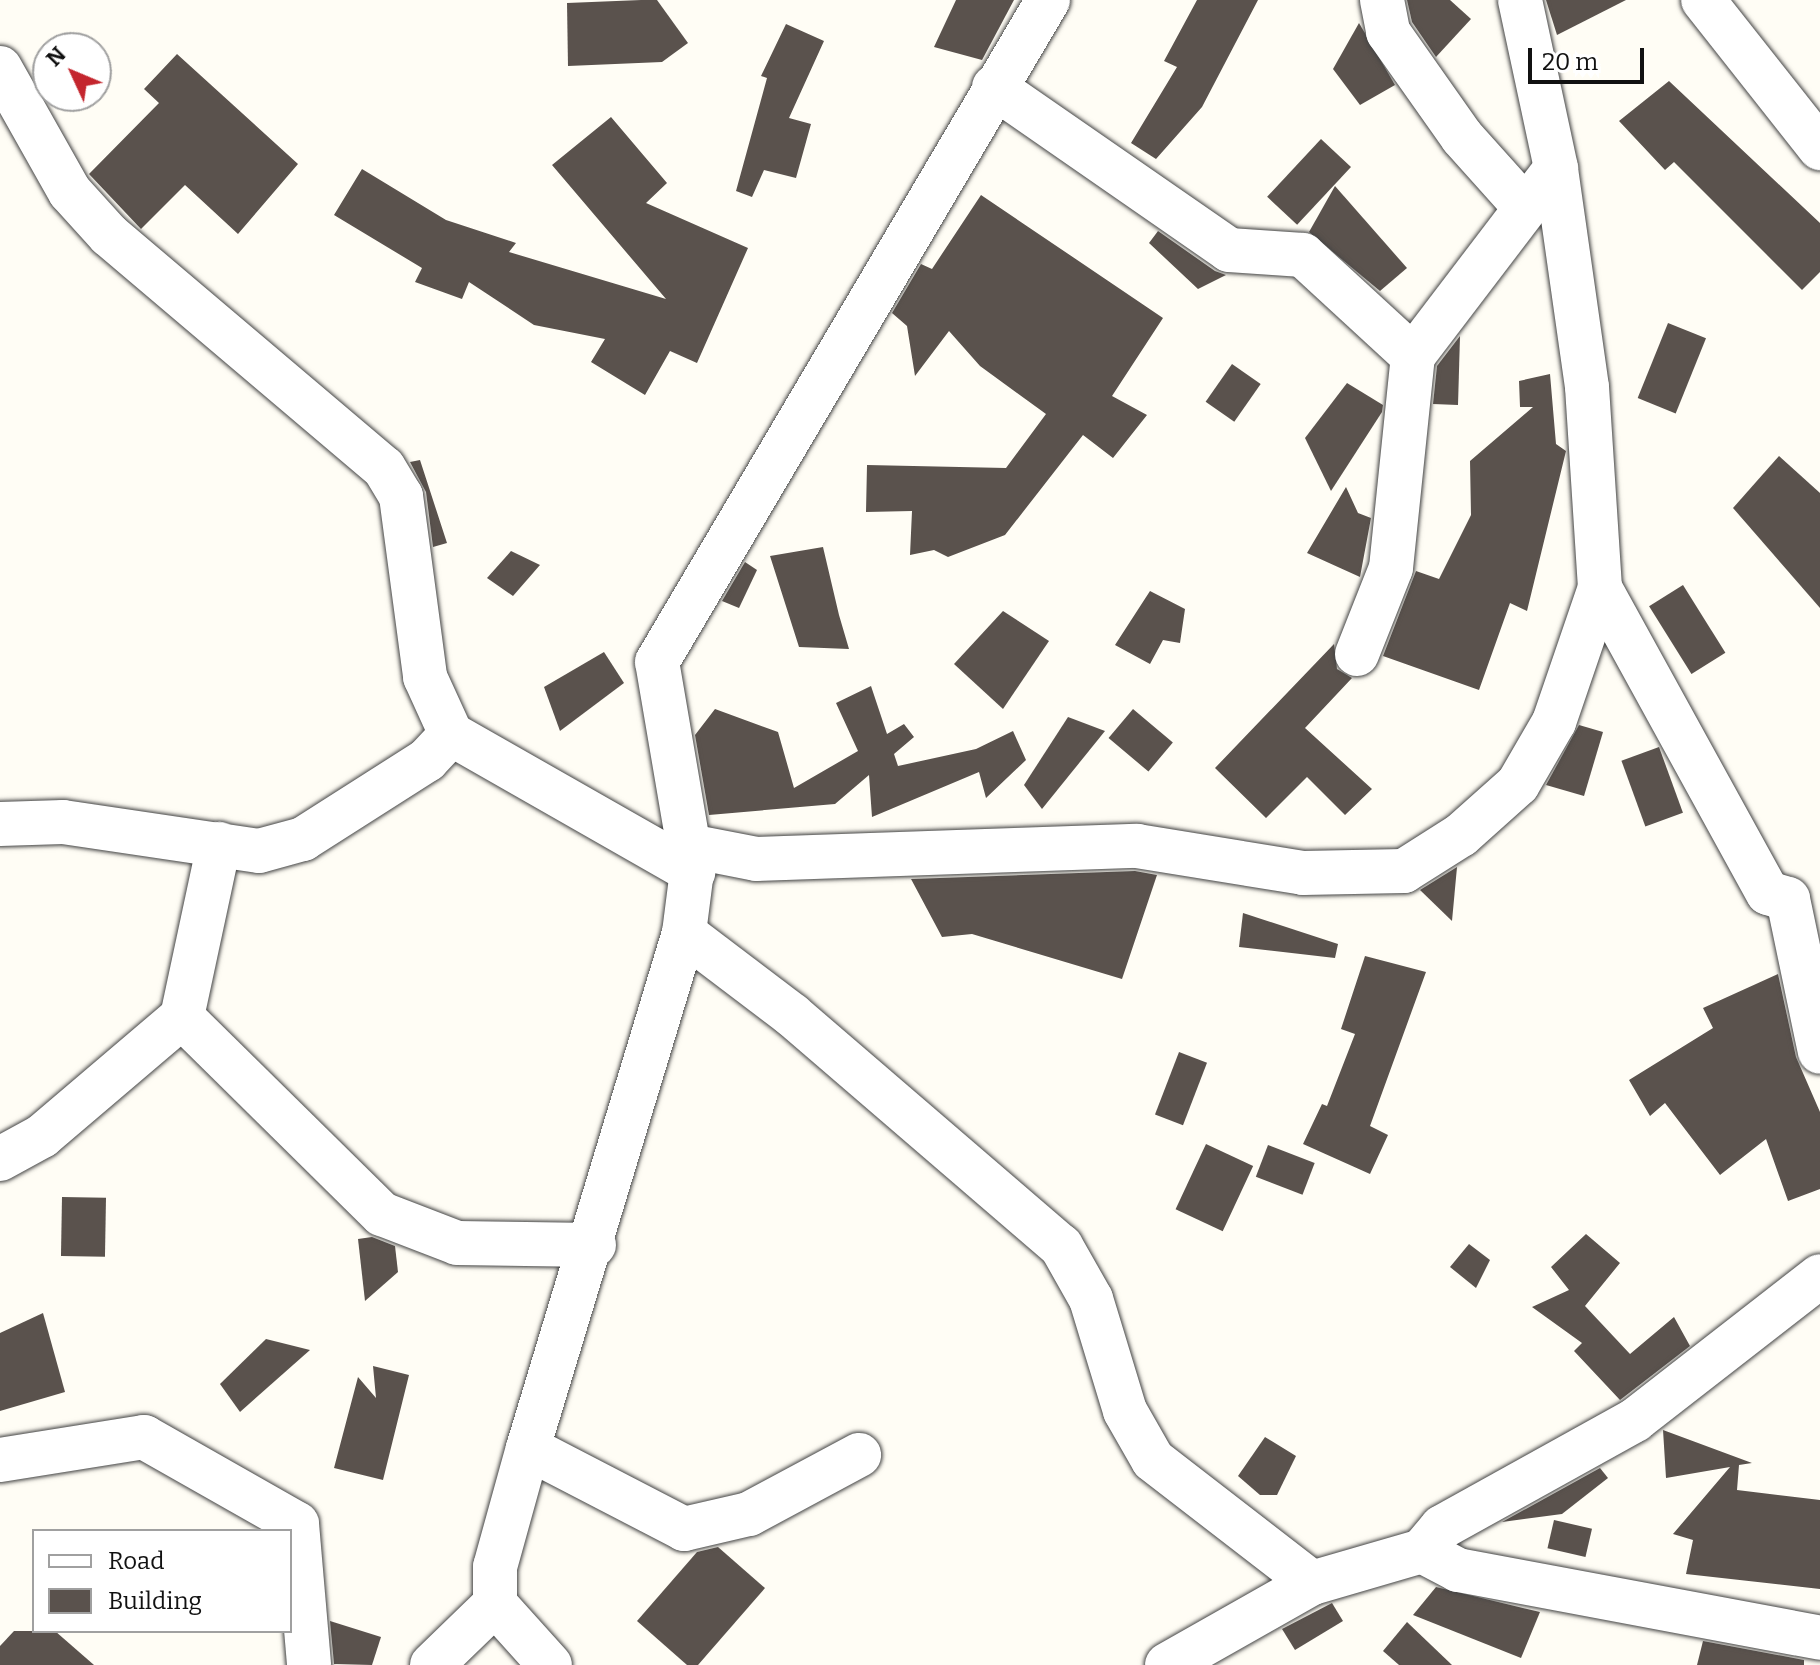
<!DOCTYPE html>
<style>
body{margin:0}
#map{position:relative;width:1820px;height:1665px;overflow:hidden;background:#fffdf5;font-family:Bitter,serif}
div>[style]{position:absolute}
.building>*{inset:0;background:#5a524d;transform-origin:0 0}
.roads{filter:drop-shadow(0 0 2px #444) drop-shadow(0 0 2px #444)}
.minor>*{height:44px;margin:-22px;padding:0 22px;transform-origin:22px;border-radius:22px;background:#fff}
span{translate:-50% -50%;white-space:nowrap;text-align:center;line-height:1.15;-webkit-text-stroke:8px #fff;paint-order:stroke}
.legend{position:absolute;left:32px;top:1529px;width:260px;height:104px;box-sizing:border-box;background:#fff;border:2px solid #a0a0a0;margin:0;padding:10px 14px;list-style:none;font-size:24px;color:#111}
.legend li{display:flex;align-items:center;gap:16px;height:40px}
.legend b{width:40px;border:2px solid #a0a0a0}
.north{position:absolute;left:32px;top:32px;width:80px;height:80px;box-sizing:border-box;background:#fff;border:2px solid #a0a0a0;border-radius:50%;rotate:314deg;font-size:22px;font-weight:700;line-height:32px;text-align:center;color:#111}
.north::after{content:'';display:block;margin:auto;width:28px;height:36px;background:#c4262e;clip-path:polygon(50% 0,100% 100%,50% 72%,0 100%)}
.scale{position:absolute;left:1528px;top:48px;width:116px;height:36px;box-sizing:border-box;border:4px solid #111;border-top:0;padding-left:10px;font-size:24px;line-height:28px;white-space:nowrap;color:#111;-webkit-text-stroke:6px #fff;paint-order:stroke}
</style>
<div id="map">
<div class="building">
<div style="clip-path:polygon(641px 0,657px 0,688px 43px,662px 62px,568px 66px,567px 3px)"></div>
<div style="clip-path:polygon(956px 0,1014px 0,982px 60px,934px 47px)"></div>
<div style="clip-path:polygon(1197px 0,1258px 0,1202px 107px,1156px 159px,1131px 143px,1177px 67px,1164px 61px)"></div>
<div style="clip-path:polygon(1407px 0,1450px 0,1471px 19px,1436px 57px,1412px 22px)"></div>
<div style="clip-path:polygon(1546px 0,1626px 0,1557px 35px)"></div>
<div style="clip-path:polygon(1359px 23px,1395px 85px,1360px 105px,1333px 69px)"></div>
<div style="clip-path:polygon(786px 24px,824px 41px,789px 118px,811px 124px,796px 178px,764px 170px,752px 197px,736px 191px,767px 78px,761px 76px)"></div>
<div style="clip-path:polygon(177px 54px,298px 164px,238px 234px,185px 185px,141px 229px,89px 174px,159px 103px,144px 89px)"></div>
<div style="clip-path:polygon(1669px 81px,1820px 223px,1820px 272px,1802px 290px,1674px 162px,1665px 170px,1619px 121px)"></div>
<div style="clip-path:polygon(611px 117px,667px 183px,646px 203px,748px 248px,697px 363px,670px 351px,645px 395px,591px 362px,605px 339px,534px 325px,469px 282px,462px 299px,415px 282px,422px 268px,334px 215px,362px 169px,446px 220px,516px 243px,509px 252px,666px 299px,552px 165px)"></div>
<div style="left:1321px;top:139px;width:41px;height:79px;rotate:43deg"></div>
<div style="clip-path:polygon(1335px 186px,1407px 268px,1380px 291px,1309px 232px)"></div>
<div style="clip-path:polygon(981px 195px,1163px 318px,1112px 396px,1147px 415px,1113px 458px,1083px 435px,1005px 535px,948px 557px,934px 550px,910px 555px,912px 511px,866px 512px,867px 465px,1006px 468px,1046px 414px,980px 366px,949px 331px,915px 376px,907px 326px,892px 313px,921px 264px,932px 269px)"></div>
<div style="clip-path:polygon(1158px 231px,1215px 271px,1226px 275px,1198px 289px,1149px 243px)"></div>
<div style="left:1668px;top:323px;width:41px;height:81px;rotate:22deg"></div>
<div style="clip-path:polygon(1460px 336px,1458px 405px,1433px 404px,1437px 366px)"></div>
<div style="left:1232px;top:364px;width:35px;height:46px;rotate:35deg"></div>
<div style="clip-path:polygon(1550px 374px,1556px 444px,1566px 451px,1527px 611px,1510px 603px,1479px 690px,1383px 656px,1416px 571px,1439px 579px,1471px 515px,1470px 461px,1533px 407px,1520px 407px,1519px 381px)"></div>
<div style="clip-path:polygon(1347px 383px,1383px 405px,1382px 412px,1331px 491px,1305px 438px)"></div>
<div style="clip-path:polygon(1779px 456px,1820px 493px,1820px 608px,1733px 508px)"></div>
<div style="clip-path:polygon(420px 460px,447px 543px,433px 547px,426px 492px,410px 462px)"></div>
<div style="clip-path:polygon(1346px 487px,1358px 513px,1371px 518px,1360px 577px,1307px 553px)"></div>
<div style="clip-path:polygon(823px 547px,839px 615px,849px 649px,799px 647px,770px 556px)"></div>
<div style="clip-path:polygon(511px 551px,540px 565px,513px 596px,487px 578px)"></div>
<div style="clip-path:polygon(745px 562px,757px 570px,739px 608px,722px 601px)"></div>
<div style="left:1683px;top:585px;width:80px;height:40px;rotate:58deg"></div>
<div style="clip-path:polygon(1150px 591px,1185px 609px,1180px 643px,1163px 640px,1150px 664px,1115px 645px)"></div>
<div style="clip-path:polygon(1003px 611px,1049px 641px,1003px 709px,954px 664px)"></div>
<div style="clip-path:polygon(1334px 644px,1337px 669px,1352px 678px,1305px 728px,1372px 789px,1345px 815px,1307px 777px,1266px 818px,1215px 768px)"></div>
<div style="clip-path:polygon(604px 652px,624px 683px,560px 731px,544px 687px)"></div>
<div style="clip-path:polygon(871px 686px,887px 734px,904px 724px,914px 737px,894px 754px,898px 766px,976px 749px,1013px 731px,1026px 760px,986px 798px,979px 772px,872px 817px,869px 775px,835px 804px,709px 815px,695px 735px,715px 709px,778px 732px,794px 788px,858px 751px,836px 703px)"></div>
<div style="left:1133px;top:709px;width:52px;height:38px;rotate:40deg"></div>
<div style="clip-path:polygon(1068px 717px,1105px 731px,1042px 809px,1024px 785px)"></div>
<div style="clip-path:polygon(1579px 725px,1603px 732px,1584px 796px,1546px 785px)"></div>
<div style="left:1659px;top:747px;width:70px;height:40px;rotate:70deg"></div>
<div style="clip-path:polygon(1457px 867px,1452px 921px,1420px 890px)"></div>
<div style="clip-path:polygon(1135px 871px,1157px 875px,1122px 979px,972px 934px,942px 937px,911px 879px)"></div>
<div style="clip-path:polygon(1243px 913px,1338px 944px,1335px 958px,1239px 947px)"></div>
<div style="clip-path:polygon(1365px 956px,1426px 972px,1370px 1126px,1388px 1135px,1370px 1174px,1303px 1144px,1322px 1104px,1327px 1106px,1355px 1034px,1341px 1029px)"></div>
<div style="clip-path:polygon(1778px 974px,1796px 1057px,1820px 1112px,1820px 1189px,1788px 1201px,1766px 1139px,1720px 1175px,1665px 1103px,1650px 1116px,1629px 1080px,1713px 1028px,1703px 1008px)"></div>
<div style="left:1179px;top:1052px;width:30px;height:67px;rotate:21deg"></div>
<div style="left:1206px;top:1144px;width:52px;height:72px;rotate:25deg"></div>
<div style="left:1268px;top:1145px;width:50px;height:34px;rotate:21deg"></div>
<div style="left:62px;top:1197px;width:44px;height:59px;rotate:1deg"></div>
<div style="clip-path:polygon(1586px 1234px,1620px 1263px,1585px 1306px,1630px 1354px,1674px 1317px,1690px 1346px,1620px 1400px,1574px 1351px,1582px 1343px,1532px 1307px,1569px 1290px,1551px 1267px)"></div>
<div style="clip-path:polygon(372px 1237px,395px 1246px,398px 1272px,365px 1301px,358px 1239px)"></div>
<div style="clip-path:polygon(1469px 1244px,1490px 1260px,1476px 1288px,1450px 1267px)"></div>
<div style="clip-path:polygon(43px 1313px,65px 1392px,0 1411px,0 1333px)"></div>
<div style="clip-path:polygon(266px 1339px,310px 1350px,240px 1412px,220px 1384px)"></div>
<div style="clip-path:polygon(373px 1366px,409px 1375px,383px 1480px,334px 1468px,358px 1377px,376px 1398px)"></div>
<div style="clip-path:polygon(1663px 1430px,1752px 1463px,1739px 1465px,1737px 1490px,1820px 1500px,1820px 1589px,1686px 1574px,1693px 1540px,1673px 1534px,1730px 1467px,1666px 1478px)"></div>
<div style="clip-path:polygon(1265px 1437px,1296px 1456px,1277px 1495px,1260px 1495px,1238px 1476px)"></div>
<div style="clip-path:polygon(1600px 1468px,1608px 1478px,1562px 1514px,1502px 1522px)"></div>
<div style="left:1554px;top:1520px;width:39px;height:29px;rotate:13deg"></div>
<div style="clip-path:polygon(718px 1547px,765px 1588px,698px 1665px,687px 1665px,637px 1621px,697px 1552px)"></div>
<div style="clip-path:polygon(1436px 1587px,1540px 1612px,1521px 1658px,1413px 1615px)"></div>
<div style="clip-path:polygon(1332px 1603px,1343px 1621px,1295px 1650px,1282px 1629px)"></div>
<div style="clip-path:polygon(330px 1621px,381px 1637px,372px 1665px,334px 1664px)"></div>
<div style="clip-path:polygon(1407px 1622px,1452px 1665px,1399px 1665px,1383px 1651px)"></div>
<div style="clip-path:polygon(14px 1631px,55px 1631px,94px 1665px,0 1665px,0 1646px)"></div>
<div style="clip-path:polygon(1703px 1641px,1804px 1660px,1804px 1665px,1697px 1665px)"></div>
</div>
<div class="roads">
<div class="minor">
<div style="left:1382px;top:0;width:33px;rotate:79deg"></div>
<div style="left:1388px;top:32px;width:128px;rotate:54.8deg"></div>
<div style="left:1462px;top:137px;width:93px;rotate:48.1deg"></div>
<div style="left:1703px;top:0;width:189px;rotate:51.7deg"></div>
<div style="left:0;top:68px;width:142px;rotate:60.6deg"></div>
<div style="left:70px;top:192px;width:58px;rotate:47.8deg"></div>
<div style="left:109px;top:235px;width:360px;rotate:40.3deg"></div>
<div style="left:384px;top:468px;width:33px;rotate:59deg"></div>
<div style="left:401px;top:496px;width:183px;rotate:82.4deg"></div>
<div style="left:425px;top:677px;width:63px;rotate:65.5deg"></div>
<div style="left:451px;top:734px;width:279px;rotate:29.7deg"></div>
<div style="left:994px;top:87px;width:286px;rotate:34.7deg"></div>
<div style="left:1229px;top:250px;width:74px;rotate:3.9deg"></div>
<div style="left:1303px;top:255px;width:149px;rotate:42.6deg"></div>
<div style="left:1600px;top:588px;width:348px;rotate:61.2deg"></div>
<div style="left:1768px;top:893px;width:21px;rotate:17deg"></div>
<div style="left:1788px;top:899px;width:156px;rotate:78.2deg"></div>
<div style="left:1357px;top:654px;width:92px;rotate:-68.4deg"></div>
<div style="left:1391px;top:568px;width:213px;rotate:-84.1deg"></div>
<div style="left:1413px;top:356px;width:236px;rotate:-52.7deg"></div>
<div style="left:0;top:824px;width:63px;rotate:-1.8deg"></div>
<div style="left:63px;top:822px;width:198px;rotate:8.4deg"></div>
<div style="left:259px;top:851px;width:46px;rotate:-15.3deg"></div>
<div style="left:303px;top:839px;width:147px;rotate:-32.5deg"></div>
<div style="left:427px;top:760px;width:35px;rotate:-47deg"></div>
<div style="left:693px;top:872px;width:213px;rotate:-99.7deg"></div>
<div style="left:657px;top:662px;width:769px;rotate:-59.43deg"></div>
<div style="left:684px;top:933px;width:136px;rotate:37.2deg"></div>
<div style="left:792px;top:1015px;width:355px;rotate:40.7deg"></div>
<div style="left:1061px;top:1246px;width:61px;rotate:60.5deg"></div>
<div style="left:1091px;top:1299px;width:117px;rotate:73.1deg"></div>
<div style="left:1125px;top:1411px;width:56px;rotate:60.3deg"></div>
<div style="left:1153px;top:1460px;width:201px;rotate:37.7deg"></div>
<div style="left:182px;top:1017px;width:281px;rotate:44.6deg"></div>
<div style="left:382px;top:1214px;width:80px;rotate:21.1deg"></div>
<div style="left:457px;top:1243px;width:137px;rotate:0.8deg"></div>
<div style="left:0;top:1159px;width:48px;rotate:-28.7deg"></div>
<div style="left:42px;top:1136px;width:184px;rotate:-40.4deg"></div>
<div style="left:182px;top:1017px;width:177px;rotate:-77.9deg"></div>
<div style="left:528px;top:1448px;width:176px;rotate:27.4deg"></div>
<div style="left:684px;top:1529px;width:67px;rotate:-13deg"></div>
<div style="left:749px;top:1514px;width:125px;rotate:-28.2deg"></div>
<div style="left:0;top:1460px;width:146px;rotate:-9.1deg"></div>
<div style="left:144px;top:1437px;width:176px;rotate:29.6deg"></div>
<div style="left:297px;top:1524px;width:142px;rotate:85.1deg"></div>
<div style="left:1422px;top:1551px;width:41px;rotate:27.8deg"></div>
<div style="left:1458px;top:1570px;width:368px;rotate:10.6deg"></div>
<div style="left:495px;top:1604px;width:82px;rotate:48deg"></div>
<div style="left:432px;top:1665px;width:88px;rotate:-44.1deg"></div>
<div style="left:495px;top:1604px;width:37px;rotate:-90deg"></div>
<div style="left:495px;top:1567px;width:123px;rotate:-74.5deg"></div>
<div style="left:528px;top:1448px;width:538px;rotate:-73.15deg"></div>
<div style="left:684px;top:933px;width:87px;rotate:-82.7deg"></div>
<div style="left:695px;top:847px;width:62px;rotate:11.1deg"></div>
<div style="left:756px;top:859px;width:381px;rotate:-2deg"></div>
<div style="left:1137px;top:846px;width:168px;rotate:9.2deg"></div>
<div style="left:1303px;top:873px;width:101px;rotate:-1.1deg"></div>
<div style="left:1404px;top:871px;width:67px;rotate:-32.3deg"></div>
<div style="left:1461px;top:835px;width:76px;rotate:-41.8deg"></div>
<div style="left:1518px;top:784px;width:72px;rotate:-59.9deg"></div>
<div style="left:1554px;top:722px;width:142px;rotate:-71.1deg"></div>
<div style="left:1600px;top:588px;width:201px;rotate:-93.7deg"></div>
<div style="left:1587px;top:387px;width:221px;rotate:-98.1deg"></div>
<div style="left:1556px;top:168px;width:172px;rotate:-102.1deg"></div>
<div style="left:1167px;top:1665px;width:167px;rotate:-29.5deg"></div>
<div style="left:1312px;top:1583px;width:115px;rotate:-16.2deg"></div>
<div style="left:1422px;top:1551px;width:31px;rotate:-50deg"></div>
<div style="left:1442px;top:1527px;width:221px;rotate:-29deg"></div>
<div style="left:1635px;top:1420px;width:234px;rotate:-37.9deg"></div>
</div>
</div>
<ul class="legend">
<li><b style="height:10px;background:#fff"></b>Road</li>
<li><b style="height:22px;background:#5a524d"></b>Building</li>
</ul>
<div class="north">N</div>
<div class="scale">20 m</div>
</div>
